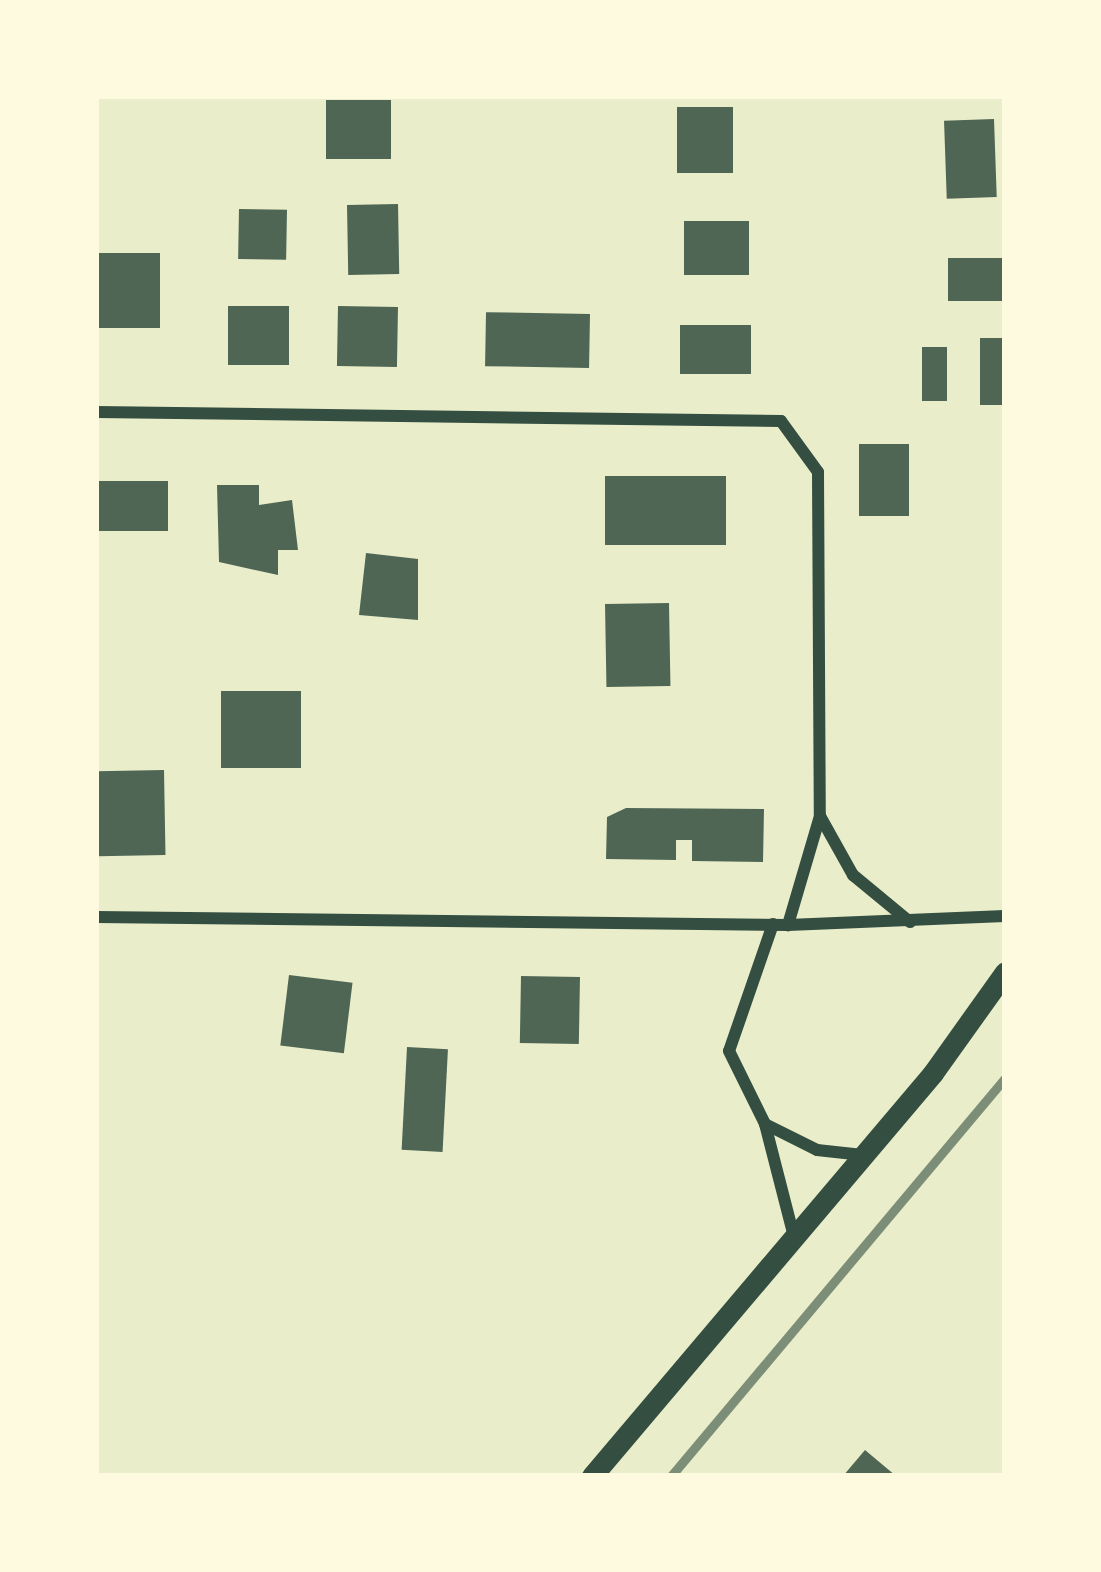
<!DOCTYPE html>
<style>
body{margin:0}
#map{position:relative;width:1101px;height:1572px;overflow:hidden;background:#e9edc9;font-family:"Exo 2",sans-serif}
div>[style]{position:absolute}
.building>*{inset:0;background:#4f6655;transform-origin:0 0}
.minor>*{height:12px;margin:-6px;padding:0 6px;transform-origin:6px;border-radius:6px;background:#344e41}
.tertiary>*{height:21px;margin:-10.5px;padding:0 10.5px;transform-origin:10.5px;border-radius:10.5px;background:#344e41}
.rail>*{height:9px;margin:-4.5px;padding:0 4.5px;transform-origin:4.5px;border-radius:4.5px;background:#7c8e77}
span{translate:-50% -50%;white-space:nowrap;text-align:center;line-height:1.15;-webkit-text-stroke:10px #fefae0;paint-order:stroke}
.frame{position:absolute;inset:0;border:99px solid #fefae0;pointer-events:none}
</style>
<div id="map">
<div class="building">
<div style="left:326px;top:100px;width:65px;height:59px"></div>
<div style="left:677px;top:107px;width:56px;height:66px"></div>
<div style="left:994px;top:119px;width:78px;height:50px;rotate:88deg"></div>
<div style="left:398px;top:204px;width:70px;height:51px;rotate:89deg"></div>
<div style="left:239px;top:209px;width:48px;height:50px;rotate:1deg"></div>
<div style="left:684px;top:221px;width:65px;height:54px"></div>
<div style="left:160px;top:253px;width:75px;height:64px;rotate:90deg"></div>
<div style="left:948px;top:258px;width:57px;height:43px"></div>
<div style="left:228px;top:306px;width:61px;height:59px"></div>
<div style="left:338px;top:306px;width:60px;height:60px;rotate:1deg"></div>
<div style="left:590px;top:314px;width:54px;height:104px;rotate:91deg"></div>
<div style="left:680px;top:325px;width:71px;height:49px"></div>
<div style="left:980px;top:338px;width:25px;height:67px"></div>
<div style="left:922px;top:347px;width:25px;height:54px"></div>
<div style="left:859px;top:444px;width:50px;height:72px"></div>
<div style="left:605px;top:476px;width:121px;height:69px"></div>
<div style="left:97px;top:481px;width:71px;height:50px"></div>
<div style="clip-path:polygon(217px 485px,259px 485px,259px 505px,292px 500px,298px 550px,278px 550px,278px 575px,219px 562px)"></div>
<div style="clip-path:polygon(366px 553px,418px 559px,418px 620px,359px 615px)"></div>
<div style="left:669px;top:603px;width:83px;height:64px;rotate:89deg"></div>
<div style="left:301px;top:691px;width:77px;height:80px;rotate:90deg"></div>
<div style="left:164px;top:770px;width:85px;height:67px;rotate:89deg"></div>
<div style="clip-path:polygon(626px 808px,764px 809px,763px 862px,692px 861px,692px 840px,676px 840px,676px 860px,606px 859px,607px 817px)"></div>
<div style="left:289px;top:975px;width:64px;height:71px;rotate:7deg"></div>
<div style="left:521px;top:976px;width:59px;height:67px;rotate:1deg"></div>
<div style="left:407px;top:1047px;width:41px;height:103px;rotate:3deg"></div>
<div style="clip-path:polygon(865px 1450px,896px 1476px,843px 1476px)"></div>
</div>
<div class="minor">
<div style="left:96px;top:412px;width:685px;rotate:0.75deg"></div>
<div style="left:781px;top:421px;width:63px;rotate:54deg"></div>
<div style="left:818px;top:472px;width:344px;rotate:89.7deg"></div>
<div style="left:820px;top:816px;width:114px;rotate:106.4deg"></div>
<div style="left:820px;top:816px;width:68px;rotate:60.8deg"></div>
<div style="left:853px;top:875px;width:74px;rotate:39.5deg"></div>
<div style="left:96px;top:917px;width:692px;rotate:0.66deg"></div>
<div style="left:788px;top:925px;width:217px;rotate:-2.4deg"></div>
<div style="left:773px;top:924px;width:134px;rotate:109.1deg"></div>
<div style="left:729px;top:1051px;width:81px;rotate:63.7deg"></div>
<div style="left:765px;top:1124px;width:117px;rotate:75.6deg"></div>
<div style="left:765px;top:1124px;width:58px;rotate:26.6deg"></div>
<div style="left:817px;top:1150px;width:46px;rotate:6.2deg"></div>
</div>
<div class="tertiary">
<div style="left:592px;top:1476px;width:528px;rotate:-49.76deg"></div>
<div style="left:933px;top:1073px;width:124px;rotate:-54.5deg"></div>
</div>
<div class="rail">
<div style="left:671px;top:1476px;width:520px;rotate:-50deg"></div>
</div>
<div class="frame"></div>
</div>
